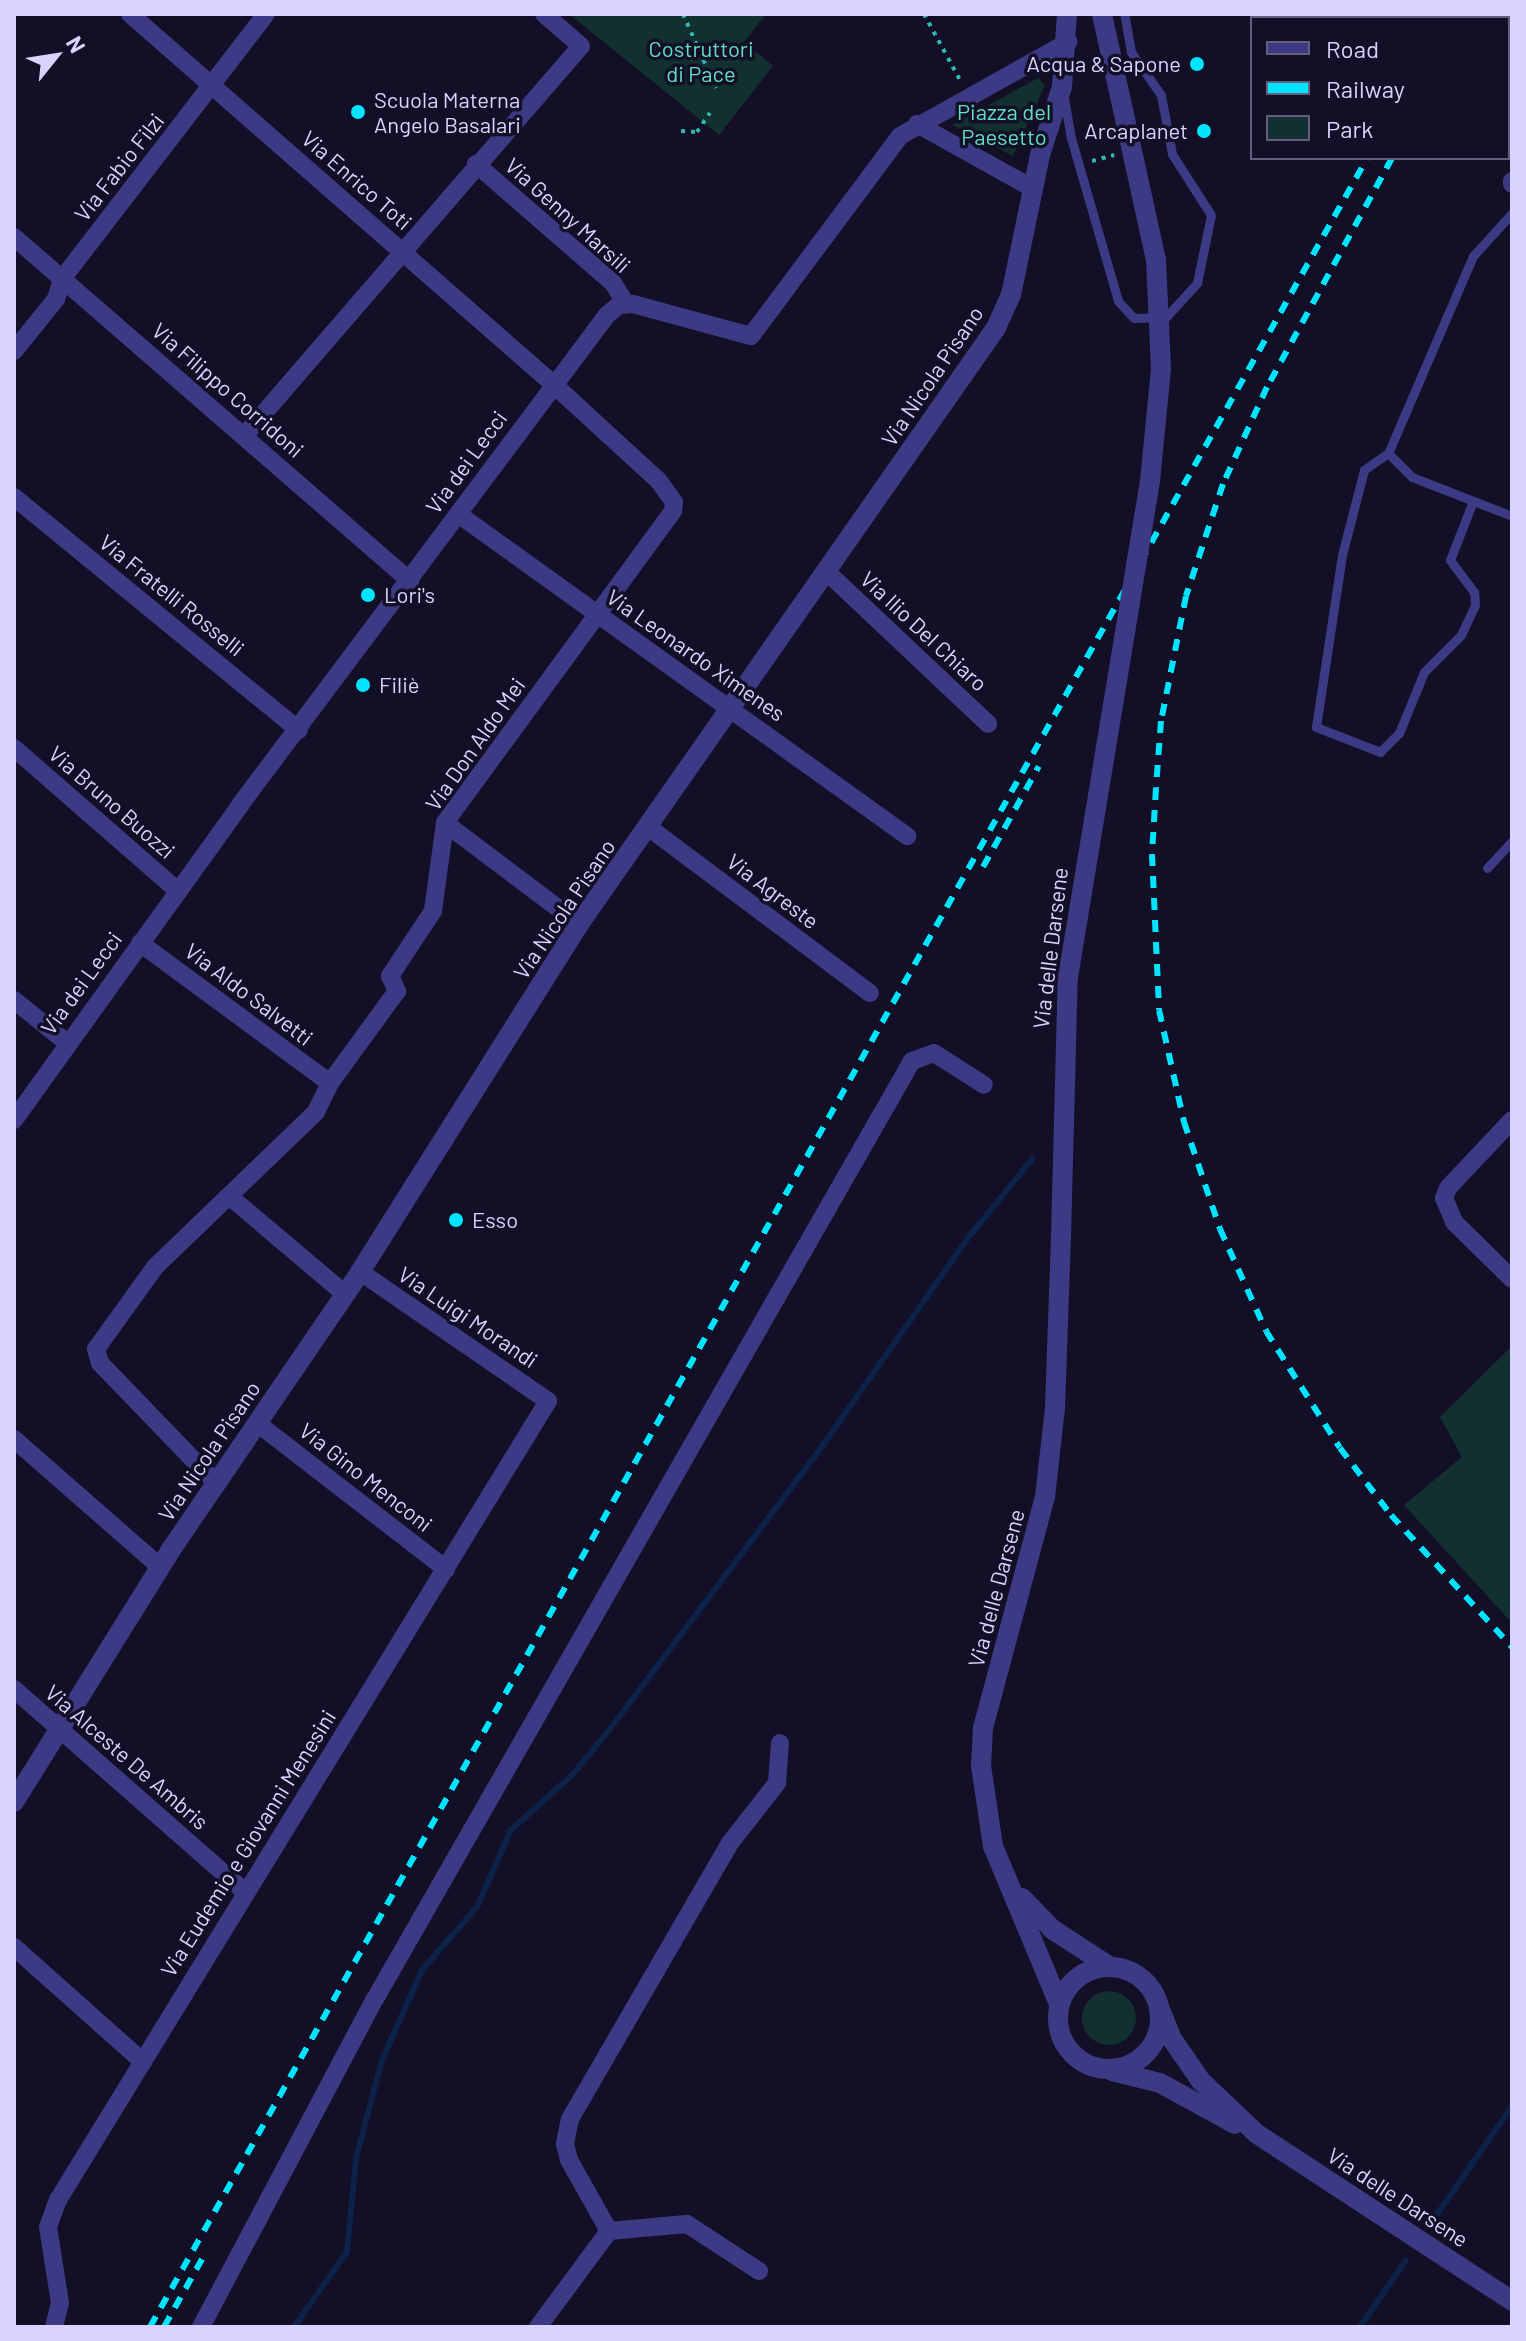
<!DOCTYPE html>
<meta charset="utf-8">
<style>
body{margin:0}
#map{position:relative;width:1526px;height:2341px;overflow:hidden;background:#130f26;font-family:Barlow,sans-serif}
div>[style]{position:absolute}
.green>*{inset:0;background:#12302f}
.round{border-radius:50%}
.stream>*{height:6px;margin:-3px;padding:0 3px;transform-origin:3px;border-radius:3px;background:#0c2248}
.path>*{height:4px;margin-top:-2px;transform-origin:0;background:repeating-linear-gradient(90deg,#2fb8b0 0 4px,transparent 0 10px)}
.service>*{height:9px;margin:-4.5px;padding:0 4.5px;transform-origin:4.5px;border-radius:4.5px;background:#3d3a85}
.minor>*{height:18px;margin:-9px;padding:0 9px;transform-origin:9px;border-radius:9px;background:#3d3a85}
.tertiary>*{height:20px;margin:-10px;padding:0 10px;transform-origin:10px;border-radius:10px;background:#3d3a85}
.tertiary>.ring{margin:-10px;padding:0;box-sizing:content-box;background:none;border:20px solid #3d3a85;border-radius:50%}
.rail>*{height:6px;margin-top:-3px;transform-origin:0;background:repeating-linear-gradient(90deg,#00e5ff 0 12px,transparent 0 22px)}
.tertiary-bridge>*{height:20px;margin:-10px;padding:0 10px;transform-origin:10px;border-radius:10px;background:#3d3a85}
.dots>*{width:22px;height:22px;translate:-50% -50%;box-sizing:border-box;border:4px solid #130f26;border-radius:50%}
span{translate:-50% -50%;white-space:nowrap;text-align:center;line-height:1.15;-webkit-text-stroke:7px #130f26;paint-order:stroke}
.park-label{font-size:22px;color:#5fe0c0}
.poi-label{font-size:22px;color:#d9d4ff}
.right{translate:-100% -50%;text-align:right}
.left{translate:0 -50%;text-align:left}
.street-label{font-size:22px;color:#d9d4ff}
.frame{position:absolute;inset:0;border:16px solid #d9d4ff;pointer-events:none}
.legend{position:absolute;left:1250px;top:16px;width:260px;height:144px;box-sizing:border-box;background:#130f26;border:2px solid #625e7d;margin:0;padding:10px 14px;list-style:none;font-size:24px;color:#d9d4ff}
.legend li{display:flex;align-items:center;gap:16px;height:40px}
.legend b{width:40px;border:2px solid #625e7d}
.north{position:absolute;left:16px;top:16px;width:80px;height:80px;-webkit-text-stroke:6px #130f26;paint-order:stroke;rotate:60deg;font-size:22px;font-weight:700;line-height:32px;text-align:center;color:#d9d4ff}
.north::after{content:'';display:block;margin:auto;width:28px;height:36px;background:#d9d4ff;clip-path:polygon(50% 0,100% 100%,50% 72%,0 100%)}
</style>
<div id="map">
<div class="green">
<div style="clip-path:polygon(569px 14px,766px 14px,744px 42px,773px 66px,719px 135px)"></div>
<div style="clip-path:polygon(1038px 78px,1045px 85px,1013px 156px,952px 125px)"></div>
<div style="clip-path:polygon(1512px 1346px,1512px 1623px,1404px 1505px,1462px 1457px,1440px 1417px)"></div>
<div class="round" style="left:1082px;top:1991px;width:54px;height:54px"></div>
</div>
<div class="stream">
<div style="left:1429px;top:2226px;width:146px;rotate:-55.3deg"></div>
<div style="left:294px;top:2327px;width:92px;rotate:-54.8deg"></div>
<div style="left:347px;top:2252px;width:94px;rotate:-84.5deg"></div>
<div style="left:356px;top:2158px;width:101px;rotate:-75.1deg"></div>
<div style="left:382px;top:2060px;width:98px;rotate:-66deg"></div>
<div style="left:422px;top:1970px;width:84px;rotate:-48.9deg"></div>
<div style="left:477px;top:1907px;width:84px;rotate:-66.2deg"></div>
<div style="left:511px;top:1830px;width:84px;rotate:-42.1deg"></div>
<div style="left:573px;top:1774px;width:58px;rotate:-50.6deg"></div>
<div style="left:610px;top:1729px;width:355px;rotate:-53.1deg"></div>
<div style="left:823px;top:1445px;width:251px;rotate:-55deg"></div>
<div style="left:967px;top:1239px;width:104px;rotate:-50.8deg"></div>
<div style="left:1360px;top:2327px;width:81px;rotate:-55.5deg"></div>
</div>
<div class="path">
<div style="left:683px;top:14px;width:81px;rotate:66deg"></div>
<div style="left:924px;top:14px;width:77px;rotate:61.4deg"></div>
<div style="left:690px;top:60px;width:13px;rotate:-45deg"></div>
<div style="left:681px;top:131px;width:16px;rotate:4deg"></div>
<div style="left:697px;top:132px;width:23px;rotate:-56deg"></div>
<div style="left:1092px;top:161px;width:23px;rotate:-15deg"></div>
</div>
<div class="service">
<div style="left:1064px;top:98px;width:41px;rotate:80.1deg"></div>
<div style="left:1071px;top:138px;width:170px;rotate:73.9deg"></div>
<div style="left:1118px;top:301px;width:23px;rotate:47deg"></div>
<div style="left:1134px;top:318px;width:32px;rotate:-2deg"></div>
<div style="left:1166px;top:317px;width:46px;rotate:-47.6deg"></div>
<div style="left:1197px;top:283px;width:69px;rotate:-78.4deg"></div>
<div style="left:1211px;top:215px;width:72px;rotate:-122.6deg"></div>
<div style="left:1172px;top:154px;width:60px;rotate:-100.6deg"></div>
<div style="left:1161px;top:95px;width:52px;rotate:-124.9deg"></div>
<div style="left:1131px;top:52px;width:39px;rotate:-100deg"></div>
<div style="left:1512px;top:213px;width:58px;rotate:132.2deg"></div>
<div style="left:1473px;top:256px;width:215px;rotate:113.3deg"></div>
<div style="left:1388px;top:453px;width:34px;rotate:45deg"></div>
<div style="left:1412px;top:477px;width:107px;rotate:21.3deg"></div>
<div style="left:1388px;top:453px;width:29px;rotate:145deg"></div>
<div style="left:1364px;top:470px;width:88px;rotate:104.5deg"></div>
<div style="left:1342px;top:555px;width:174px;rotate:98.6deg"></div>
<div style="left:1316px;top:727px;width:69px;rotate:21.3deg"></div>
<div style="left:1380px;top:752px;width:27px;rotate:-45deg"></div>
<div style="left:1399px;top:733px;width:66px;rotate:-67.7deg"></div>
<div style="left:1424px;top:672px;width:52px;rotate:-45deg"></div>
<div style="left:1461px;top:635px;width:33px;rotate:-65deg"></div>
<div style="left:1475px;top:605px;width:13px;rotate:-94deg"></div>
<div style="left:1474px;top:592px;width:40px;rotate:-127deg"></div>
<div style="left:1450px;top:560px;width:63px;rotate:-68.7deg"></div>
<div style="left:1487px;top:868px;width:37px;rotate:-47deg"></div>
</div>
<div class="minor">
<div style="left:130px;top:14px;width:561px;rotate:41.17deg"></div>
<div style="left:552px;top:383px;width:144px;rotate:42.5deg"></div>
<div style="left:658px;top:480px;width:27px;rotate:54deg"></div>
<div style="left:674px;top:502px;width:9px;rotate:96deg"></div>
<div style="left:673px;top:511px;width:386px;rotate:126.2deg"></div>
<div style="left:445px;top:823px;width:89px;rotate:97.8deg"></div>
<div style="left:433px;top:911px;width:78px;rotate:123.5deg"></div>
<div style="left:390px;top:976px;width:17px;rotate:65deg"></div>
<div style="left:397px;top:991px;width:114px;rotate:126.1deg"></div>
<div style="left:330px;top:1083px;width:32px;rotate:116deg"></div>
<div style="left:316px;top:1112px;width:223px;rotate:136.1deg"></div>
<div style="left:155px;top:1267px;width:101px;rotate:125.7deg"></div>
<div style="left:96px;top:1349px;width:15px;rotate:74deg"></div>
<div style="left:100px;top:1363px;width:167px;rotate:46deg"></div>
<div style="left:917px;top:124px;width:132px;rotate:29.1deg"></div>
<div style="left:476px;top:164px;width:181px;rotate:41deg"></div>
<div style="left:613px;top:283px;width:25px;rotate:58deg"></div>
<div style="left:1512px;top:181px;width:3px;rotate:90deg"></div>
<div style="left:14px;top:237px;width:525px;rotate:40.98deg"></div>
<div style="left:14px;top:351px;width:67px;rotate:-51.1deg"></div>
<div style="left:56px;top:299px;width:21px;rotate:-73deg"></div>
<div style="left:62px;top:279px;width:334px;rotate:-52.4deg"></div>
<div style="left:244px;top:436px;width:515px;rotate:-49.17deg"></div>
<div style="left:581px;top:46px;width:49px;rotate:-139.1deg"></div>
<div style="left:14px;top:497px;width:368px;rotate:39.3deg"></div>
<div style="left:458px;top:514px;width:553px;rotate:35.65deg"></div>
<div style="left:828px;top:573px;width:220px;rotate:43.3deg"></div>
<div style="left:14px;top:748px;width:218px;rotate:41.1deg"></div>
<div style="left:445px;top:823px;width:168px;rotate:37deg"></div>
<div style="left:648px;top:827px;width:277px;rotate:36.8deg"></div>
<div style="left:140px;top:943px;width:236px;rotate:36.4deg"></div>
<div style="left:14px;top:1000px;width:67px;rotate:38.9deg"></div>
<div style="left:14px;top:1120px;width:388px;rotate:-54.3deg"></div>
<div style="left:240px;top:805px;width:612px;rotate:-53.17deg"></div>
<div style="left:607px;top:315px;width:16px;rotate:-40deg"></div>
<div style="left:619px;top:305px;width:14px;rotate:-4deg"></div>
<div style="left:633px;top:304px;width:122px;rotate:15.2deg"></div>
<div style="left:751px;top:336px;width:249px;rotate:-53.3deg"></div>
<div style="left:900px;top:136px;width:193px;rotate:-29.2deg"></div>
<div style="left:1512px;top:1120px;width:93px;rotate:133.3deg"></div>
<div style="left:1448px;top:1188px;width:11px;rotate:112deg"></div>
<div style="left:1444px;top:1198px;width:26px;rotate:67deg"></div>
<div style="left:1454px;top:1222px;width:81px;rotate:44.5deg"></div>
<div style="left:229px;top:1196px;width:152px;rotate:40.2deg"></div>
<div style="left:257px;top:1423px;width:239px;rotate:37.7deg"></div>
<div style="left:14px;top:1439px;width:194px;rotate:41.2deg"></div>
<div style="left:14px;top:1689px;width:308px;rotate:41.3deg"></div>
<div style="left:14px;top:1947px;width:173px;rotate:41.7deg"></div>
<div style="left:609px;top:2231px;width:81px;rotate:-119.4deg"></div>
<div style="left:569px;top:2160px;width:16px;rotate:-104deg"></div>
<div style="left:565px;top:2144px;width:25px;rotate:-79deg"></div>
<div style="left:570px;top:2119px;width:319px;rotate:-59.9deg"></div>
<div style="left:730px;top:1843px;width:76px;rotate:-51.9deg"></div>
<div style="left:777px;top:1783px;width:40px;rotate:-85.7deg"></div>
<div style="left:54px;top:2327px;width:25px;rotate:-76deg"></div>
<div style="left:60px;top:2303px;width:77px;rotate:-99deg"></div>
<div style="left:48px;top:2227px;width:29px;rotate:-70deg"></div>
<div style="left:58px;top:2200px;width:937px;rotate:-58.48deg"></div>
<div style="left:548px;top:1401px;width:228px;rotate:-145.5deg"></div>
<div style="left:201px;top:2327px;width:371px;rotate:-62.1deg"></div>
<div style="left:375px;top:1999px;width:1081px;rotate:-60.21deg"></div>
<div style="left:912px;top:1061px;width:23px;rotate:-20deg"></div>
<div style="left:934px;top:1053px;width:59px;rotate:32.6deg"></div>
<div style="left:538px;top:2327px;width:119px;rotate:-53.5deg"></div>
<div style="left:609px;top:2231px;width:78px;rotate:-5.1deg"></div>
<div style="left:687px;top:2224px;width:86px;rotate:33.1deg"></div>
</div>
<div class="tertiary">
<div style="left:14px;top:1802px;width:296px;rotate:-58.1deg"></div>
<div style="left:170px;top:1551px;width:338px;rotate:-55.7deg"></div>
<div style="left:360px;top:1272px;width:411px;rotate:-57.8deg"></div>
<div style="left:579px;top:924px;width:727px;rotate:-55.02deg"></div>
<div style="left:996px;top:328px;width:36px;rotate:-66deg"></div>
<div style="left:1011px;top:295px;width:143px;rotate:-78.3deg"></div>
<div style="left:1040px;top:155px;width:71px;rotate:-72.1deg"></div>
<div style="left:1062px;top:87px;width:73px;rotate:-86.1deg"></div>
<div style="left:1022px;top:1898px;width:43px;rotate:45.9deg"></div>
<div style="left:1052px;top:1929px;width:68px;rotate:33deg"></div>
<div class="ring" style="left:1058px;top:1967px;width:82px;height:82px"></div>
<div style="left:1059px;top:2004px;width:171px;rotate:-112.7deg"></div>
<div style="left:993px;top:1846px;width:81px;rotate:-98.5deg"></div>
<div style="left:981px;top:1766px;width:38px;rotate:-87deg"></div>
<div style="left:983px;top:1728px;width:239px;rotate:-75deg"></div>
<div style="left:1045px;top:1497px;width:90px;rotate:-83.6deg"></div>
<div style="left:1055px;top:1408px;width:172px;rotate:-88deg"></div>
<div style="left:1159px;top:2007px;width:35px;rotate:68deg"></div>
<div style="left:1172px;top:2039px;width:51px;rotate:55.4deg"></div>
<div style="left:1201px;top:2081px;width:77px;rotate:43.4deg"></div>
<div style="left:1257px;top:2134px;width:305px;rotate:33.2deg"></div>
<div style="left:1112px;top:2071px;width:49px;rotate:14deg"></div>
<div style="left:1160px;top:2083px;width:85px;rotate:28.7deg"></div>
</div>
<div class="rail">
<div style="left:1457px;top:18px;width:4px;rotate:-63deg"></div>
<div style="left:1474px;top:18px;width:5px;rotate:-53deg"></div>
<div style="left:1392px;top:158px;width:261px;rotate:118.6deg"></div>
<div style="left:1267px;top:387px;width:107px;rotate:114.4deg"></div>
<div style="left:1223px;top:484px;width:118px;rotate:108.3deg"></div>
<div style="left:1186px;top:596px;width:127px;rotate:101.3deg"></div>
<div style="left:1161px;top:721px;width:67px;rotate:94.3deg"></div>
<div style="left:1156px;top:788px;width:66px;rotate:93.5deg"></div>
<div style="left:1152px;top:854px;width:156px;rotate:87.4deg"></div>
<div style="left:1159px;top:1010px;width:115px;rotate:77.4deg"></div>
<div style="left:1184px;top:1122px;width:113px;rotate:71.4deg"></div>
<div style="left:1220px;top:1229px;width:112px;rotate:65.7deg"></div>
<div style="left:1266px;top:1331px;width:138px;rotate:57.7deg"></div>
<div style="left:1340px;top:1448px;width:84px;rotate:52.7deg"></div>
<div style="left:1391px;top:1515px;width:179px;rotate:47.5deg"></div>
<div style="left:983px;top:867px;width:115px;rotate:-61deg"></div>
<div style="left:150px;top:2327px;width:2487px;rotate:-60.7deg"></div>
<div style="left:164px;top:2327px;width:78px;rotate:-60.8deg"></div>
</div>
<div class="tertiary-bridge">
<div style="left:1061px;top:1236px;width:259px;rotate:-88.5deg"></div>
<div style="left:1068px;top:977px;width:503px;rotate:-80.61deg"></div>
<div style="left:1150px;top:481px;width:113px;rotate:-84.4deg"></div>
<div style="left:1161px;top:369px;width:109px;rotate:-92.6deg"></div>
<div style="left:1156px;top:260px;width:252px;rotate:-102.4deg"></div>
</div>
<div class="dots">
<div style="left:1197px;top:64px;background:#00e5ff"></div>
<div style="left:358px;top:112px;background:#00e5ff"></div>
<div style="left:1204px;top:131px;background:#00e5ff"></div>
<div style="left:368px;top:595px;background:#00e5ff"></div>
<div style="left:363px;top:685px;background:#00e5ff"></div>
<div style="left:456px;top:1220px;background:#00e5ff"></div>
</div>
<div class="park-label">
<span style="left:701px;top:61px">Costruttori<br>di Pace</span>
<span style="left:1004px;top:124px">Piazza del<br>Paesetto</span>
</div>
<div class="poi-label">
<span class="right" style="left:1181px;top:64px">Acqua &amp; Sapone</span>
<span class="left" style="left:374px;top:112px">Scuola Materna<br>Angelo Basalari</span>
<span class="right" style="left:1188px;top:131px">Arcaplanet</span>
<span class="left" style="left:384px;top:595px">Lori's</span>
<span class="left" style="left:379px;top:685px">Filiè</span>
<span class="left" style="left:472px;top:1220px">Esso</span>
</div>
<div class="street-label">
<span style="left:119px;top:167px;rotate:-52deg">Via Fabio Filzi</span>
<span style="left:357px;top:180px;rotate:41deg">Via Enrico Toti</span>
<span style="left:568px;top:215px;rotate:42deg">Via Genny Marsili</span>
<span style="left:932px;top:376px;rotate:-56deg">Via Nicola Pisano</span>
<span style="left:228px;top:390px;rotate:41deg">Via Filippo Corridoni</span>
<span style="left:466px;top:462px;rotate:-54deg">Via dei Lecci</span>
<span style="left:172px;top:595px;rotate:39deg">Via Fratelli Rosselli</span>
<span style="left:924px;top:631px;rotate:43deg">Via Ilio Del Chiaro</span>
<span style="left:696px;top:655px;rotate:35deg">Via Leonardo Ximenes</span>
<span style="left:475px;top:744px;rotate:-55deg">Via Don Aldo Mei</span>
<span style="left:112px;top:802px;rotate:41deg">Via Bruno Buozzi</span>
<span style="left:773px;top:891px;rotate:37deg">Via Agreste</span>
<span style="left:564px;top:909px;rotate:-56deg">Via Nicola Pisano</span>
<span style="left:1050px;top:948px;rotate:-83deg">Via delle Darsene</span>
<span style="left:81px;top:983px;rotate:-54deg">Via dei Lecci</span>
<span style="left:249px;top:994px;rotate:37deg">Via Aldo Salvetti</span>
<span style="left:468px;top:1317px;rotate:34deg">Via Luigi Morandi</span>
<span style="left:209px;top:1451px;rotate:-56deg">Via Nicola Pisano</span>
<span style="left:366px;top:1477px;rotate:38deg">Via Gino Menconi</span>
<span style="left:996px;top:1588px;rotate:-75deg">Via delle Darsene</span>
<span style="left:127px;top:1757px;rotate:41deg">Via Alceste De Ambris</span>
<span style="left:248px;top:1843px;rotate:-58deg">Via Eudemio e Giovanni Menesini</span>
<span style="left:1398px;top:2197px;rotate:33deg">Via delle Darsene</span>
</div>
<div class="frame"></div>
<ul class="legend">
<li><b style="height:10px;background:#3d3a85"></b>Road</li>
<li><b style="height:10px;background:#00e5ff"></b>Railway</li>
<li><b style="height:22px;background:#12302f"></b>Park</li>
</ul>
<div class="north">N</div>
</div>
